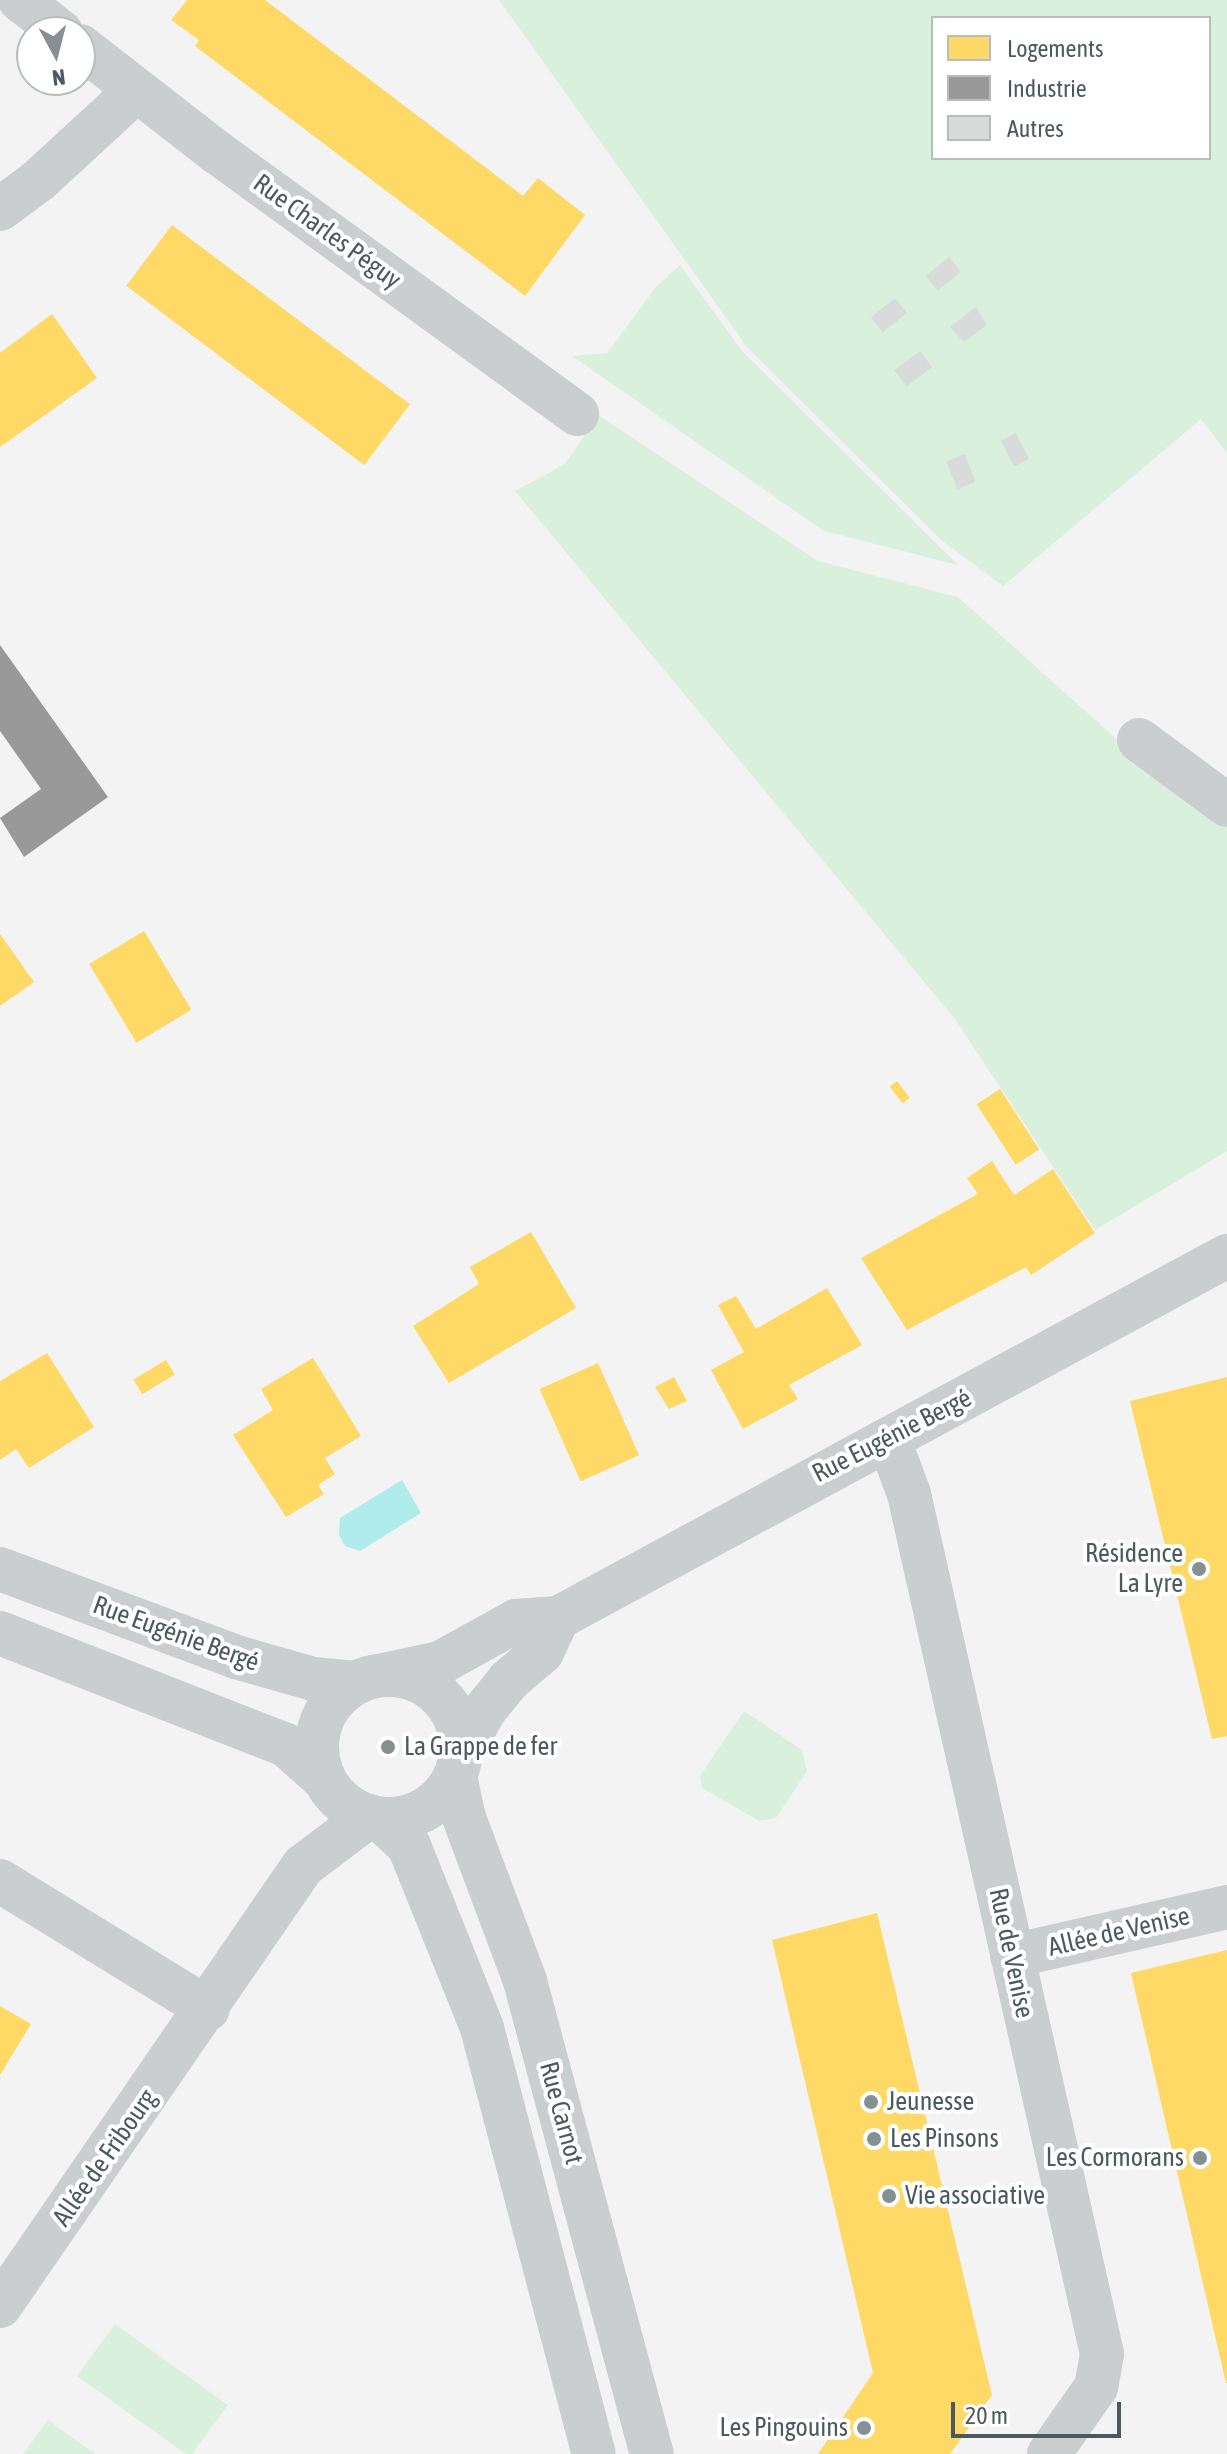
<!DOCTYPE html>
<meta charset="utf-8">
<style>
body{margin:0}
#map{position:relative;width:1227px;height:2454px;overflow:hidden;background:#f3f3f3;font-family:"Asap Condensed",sans-serif}
div>[style]{position:absolute}
.green>*{inset:0;background:#d9f0dd}
.water>*{inset:0;background:#b0eceb}
.homes>*{inset:0;background:#ffd966;transform-origin:0 0}
.industry>*{inset:0;background:#999}
.building>*{inset:0;background:#d9dbdb;transform-origin:0 0}
.street>*{height:44px;margin:-22px;padding:0 22px;transform-origin:22px;border-radius:22px;background:#cacece}
.secondary>*{height:44px;margin:-22px;padding:0 22px;transform-origin:22px;border-radius:22px;background:#cacece}
.secondary>.ring{margin:-22px;padding:0;box-sizing:content-box;background:none;border:44px solid #cacece;border-radius:50%}
.dots>*{width:22px;height:22px;translate:-50% -50%;box-sizing:border-box;border:4px solid #fff;border-radius:50%}
span{translate:-50% -50%;white-space:nowrap;text-align:center;line-height:1.15;-webkit-text-stroke:8px #fff;paint-order:stroke}
.street-label{font-size:26px;color:#4a5a5f}
.poi-label{font-size:26px;color:#4a5a5f}
.right{translate:-100% -50%;text-align:right}
.left{translate:0 -50%;text-align:left}
.legend{position:absolute;left:931px;top:16px;width:280px;height:144px;box-sizing:border-box;background:#fff;border:2px solid #b7bdbf;margin:0;padding:10px 14px;list-style:none;font-size:24px;color:#4a5a5f}
.legend li{display:flex;align-items:center;gap:16px;height:40px}
.legend b{width:40px;border:2px solid #b7bdbf}
.north{position:absolute;left:16px;top:16px;width:80px;height:80px;box-sizing:border-box;background:#fff;border:2px solid #b7bdbf;border-radius:50%;rotate:173deg;font-size:22px;font-weight:700;line-height:32px;text-align:center;color:#4a5a5f}
.north::after{content:'';display:block;margin:auto;width:28px;height:36px;background:#859093;clip-path:polygon(50% 0,100% 100%,50% 72%,0 100%)}
.scale{position:absolute;left:951px;top:2402px;width:170px;height:36px;box-sizing:border-box;border:4px solid #4a5a5f;border-top:0;padding-left:10px;font-size:24px;line-height:28px;white-space:nowrap;color:#4a5a5f;-webkit-text-stroke:6px #fff;paint-order:stroke}
</style>
<div id="map">
<div class="green">
<div style="clip-path:polygon(evenodd,499px 0,1227px 0,1227px 453px,1201px 419px,1003px 586px,941px 540px,747px 347px,499px 0,933px 18px,1209px 18px,1209px 158px,933px 158px,933px 18px)"></div>
<div style="clip-path:polygon(680px 265px,742px 351px,958px 565px,824px 531px,572px 356px,607px 353px,656px 287px)"></div>
<div style="clip-path:polygon(598px 415px,818px 561px,958px 597px,1131px 752px,1227px 821px,1227px 1151px,1095px 1230px,955px 1019px,515px 491px,565px 464px)"></div>
<div style="clip-path:polygon(744px 1711px,802px 1750px,807px 1771px,776px 1818px,759px 1821px,702px 1788px,700px 1776px)"></div>
<div style="clip-path:polygon(115px 2324px,228px 2405px,192px 2454px,186px 2454px,77px 2376px)"></div>
<div style="clip-path:polygon(48px 2420px,95px 2454px,23px 2454px)"></div>
</div>
<div class="water">
<div style="clip-path:polygon(402px 1480px,421px 1513px,360px 1551px,345px 1546px,339px 1535px,340px 1518px)"></div>
</div>
<div class="homes">
<div style="clip-path:polygon(187px 0,265px 0,523px 196px,538px 178px,585px 215px,525px 296px,195px 46px,199px 40px,171px 20px)"></div>
<div style="left:172px;top:225px;width:298px;height:76px;rotate:37deg"></div>
<div style="clip-path:polygon(52px 314px,97px 378px,0 447px,0 353px)"></div>
<div style="left:144px;top:931px;width:92px;height:64px;rotate:59deg"></div>
<div style="clip-path:polygon(0 934px,34px 982px,0 1006px)"></div>
<div style="left:897px;top:1081px;width:21px;height:9px;rotate:53deg"></div>
<div style="left:1000px;top:1089px;width:72px;height:28px;rotate:57deg"></div>
<div style="clip-path:polygon(992px 1161px,1014px 1195px,1053px 1169px,1095px 1233px,1031px 1275px,1026px 1267px,907px 1330px,861px 1258px,978px 1194px,967px 1178px)"></div>
<div style="clip-path:polygon(531px 1232px,576px 1308px,449px 1383px,413px 1326px,479px 1284px,470px 1267px)"></div>
<div style="clip-path:polygon(827px 1288px,862px 1345px,789px 1385px,798px 1399px,743px 1429px,711px 1370px,744px 1352px,718px 1305px,736px 1296px,756px 1329px)"></div>
<div style="clip-path:polygon(47px 1353px,94px 1427px,29px 1468px,16px 1449px,0 1460px,0 1381px)"></div>
<div style="clip-path:polygon(313px 1358px,361px 1436px,325px 1458px,335px 1474px,318px 1485px,324px 1494px,286px 1517px,233px 1435px,273px 1410px,261px 1389px)"></div>
<div style="left:166px;top:1360px;width:17px;height:38px;rotate:59deg"></div>
<div style="left:598px;top:1363px;width:101px;height:64px;rotate:66deg"></div>
<div style="clip-path:polygon(674px 1377px,687px 1401px,669px 1409px,655px 1387px)"></div>
<div style="clip-path:polygon(1227px 1377px,1227px 1736px,1212px 1739px,1130px 1401px)"></div>
<div style="clip-path:polygon(877px 1913px,992px 2395px,950px 2454px,818px 2454px,873px 2373px,772px 1940px)"></div>
<div style="clip-path:polygon(1227px 1950px,1227px 2383px,1226px 2383px,1131px 1973px)"></div>
<div style="clip-path:polygon(0 2006px,31px 2024px,0 2075px)"></div>
</div>
<div class="industry">
<div style="clip-path:polygon(0 645px,108px 797px,24px 857px,0 818px,41px 789px,0 731px)"></div>
</div>
<div class="building">
<div style="left:949px;top:257px;width:19px;height:30px;rotate:51deg"></div>
<div style="left:895px;top:298px;width:19px;height:31px;rotate:51deg"></div>
<div style="clip-path:polygon(976px 307px,987px 325px,964px 342px,950px 327px)"></div>
<div style="left:920px;top:351px;width:20px;height:32px;rotate:53deg"></div>
<div style="left:1016px;top:433px;width:29px;height:17px;rotate:63deg"></div>
<div style="left:965px;top:454px;width:30px;height:20px;rotate:69deg"></div>
</div>
<div class="street">
<div style="left:20px;top:0;width:52px;rotate:38deg"></div>
<div style="left:80px;top:46px;width:175px;rotate:37.8deg"></div>
<div style="left:218px;top:153px;width:444px;rotate:36deg"></div>
<div style="left:0;top:209px;width:47px;rotate:-36.4deg"></div>
<div style="left:38px;top:181px;width:134px;rotate:-42.6deg"></div>
<div style="left:1139px;top:740px;width:109px;rotate:36.5deg"></div>
<div style="left:889px;top:1440px;width:58px;rotate:69.7deg"></div>
<div style="left:909px;top:1494px;width:881px;rotate:77.35deg"></div>
<div style="left:1102px;top:2354px;width:34px;rotate:100deg"></div>
<div style="left:1096px;top:2387px;width:82px;rotate:125deg"></div>
<div style="left:0;top:1881px;width:244px;rotate:31.6deg"></div>
<div style="left:1012px;top:1956px;width:221px;rotate:-12.8deg"></div>
<div style="left:0;top:2306px;width:534px;rotate:-55.45deg"></div>
<div style="left:303px;top:1866px;width:83px;rotate:-37.1deg"></div>
</div>
<div class="secondary">
<div style="left:0;top:1569px;width:252px;rotate:20.4deg"></div>
<div style="left:236px;top:1657px;width:80px;rotate:15.9deg"></div>
<div style="left:313px;top:1679px;width:43px;rotate:5.3deg"></div>
<div style="left:0;top:1633px;width:307px;rotate:21.4deg"></div>
<div style="left:286px;top:1745px;width:50px;rotate:41.7deg"></div>
<div style="left:384px;top:1675px;width:57px;rotate:-12.1deg"></div>
<div style="left:440px;top:1663px;width:87px;rotate:-28.9deg"></div>
<div style="left:516px;top:1621px;width:42px;rotate:-4.1deg"></div>
<div style="left:558px;top:1618px;width:761px;rotate:-28.42deg"></div>
<div class="ring" style="left:317px;top:1675px;width:100px;height:100px"></div>
<div style="left:461px;top:1753px;width:48px;rotate:-61.3deg"></div>
<div style="left:484px;top:1711px;width:40px;rotate:-51deg"></div>
<div style="left:509px;top:1680px;width:43px;rotate:-40.3deg"></div>
<div style="left:542px;top:1652px;width:38px;rotate:-65deg"></div>
<div style="left:455px;top:1776px;width:40px;rotate:78deg"></div>
<div style="left:463px;top:1815px;width:177px;rotate:69.5deg"></div>
<div style="left:525px;top:1981px;width:490px;rotate:75deg"></div>
<div style="left:380px;top:1819px;width:40px;rotate:43deg"></div>
<div style="left:409px;top:1846px;width:196px;rotate:68.1deg"></div>
<div style="left:482px;top:2028px;width:440px;rotate:75.3deg"></div>
</div>
<div class="dots">
<div style="left:1199px;top:1569px;background:#859093"></div>
<div style="left:388px;top:1747px;background:#859093"></div>
<div style="left:871px;top:2102px;background:#859093"></div>
<div style="left:874px;top:2139px;background:#859093"></div>
<div style="left:1200px;top:2158px;background:#859093"></div>
<div style="left:889px;top:2196px;background:#859093"></div>
<div style="left:864px;top:2428px;background:#859093"></div>
</div>
<div class="street-label">
<span style="left:327px;top:232px;rotate:36deg">Rue Charles Péguy</span>
<span style="left:892px;top:1436px;rotate:-27deg">Rue Eugénie Bergé</span>
<span style="left:176px;top:1634px;rotate:20deg">Rue Eugénie Bergé</span>
<span style="left:1119px;top:1932px;rotate:-13deg">Allée de Venise</span>
<span style="left:1011px;top:1953px;rotate:78deg">Rue de Venise</span>
<span style="left:561px;top:2113px;rotate:75deg">Rue Carnot</span>
<span style="left:105px;top:2158px;rotate:-55deg">Allée de Fribourg</span>
</div>
<div class="poi-label">
<span class="right" style="left:1183px;top:1569px">Résidence<br>La Lyre</span>
<span class="left" style="left:404px;top:1747px">La Grappe de fer</span>
<span class="left" style="left:887px;top:2102px">Jeunesse</span>
<span class="left" style="left:890px;top:2139px">Les Pinsons</span>
<span class="right" style="left:1184px;top:2158px">Les Cormorans</span>
<span class="left" style="left:905px;top:2196px">Vie associative</span>
<span class="right" style="left:848px;top:2428px">Les Pingouins</span>
</div>
<ul class="legend">
<li><b style="height:22px;background:#ffd966"></b>Logements</li>
<li><b style="height:22px;background:#999"></b>Industrie</li>
<li><b style="height:22px;background:#d9dbdb"></b>Autres</li>
</ul>
<div class="north">N</div>
<div class="scale">20 m</div>
</div>
